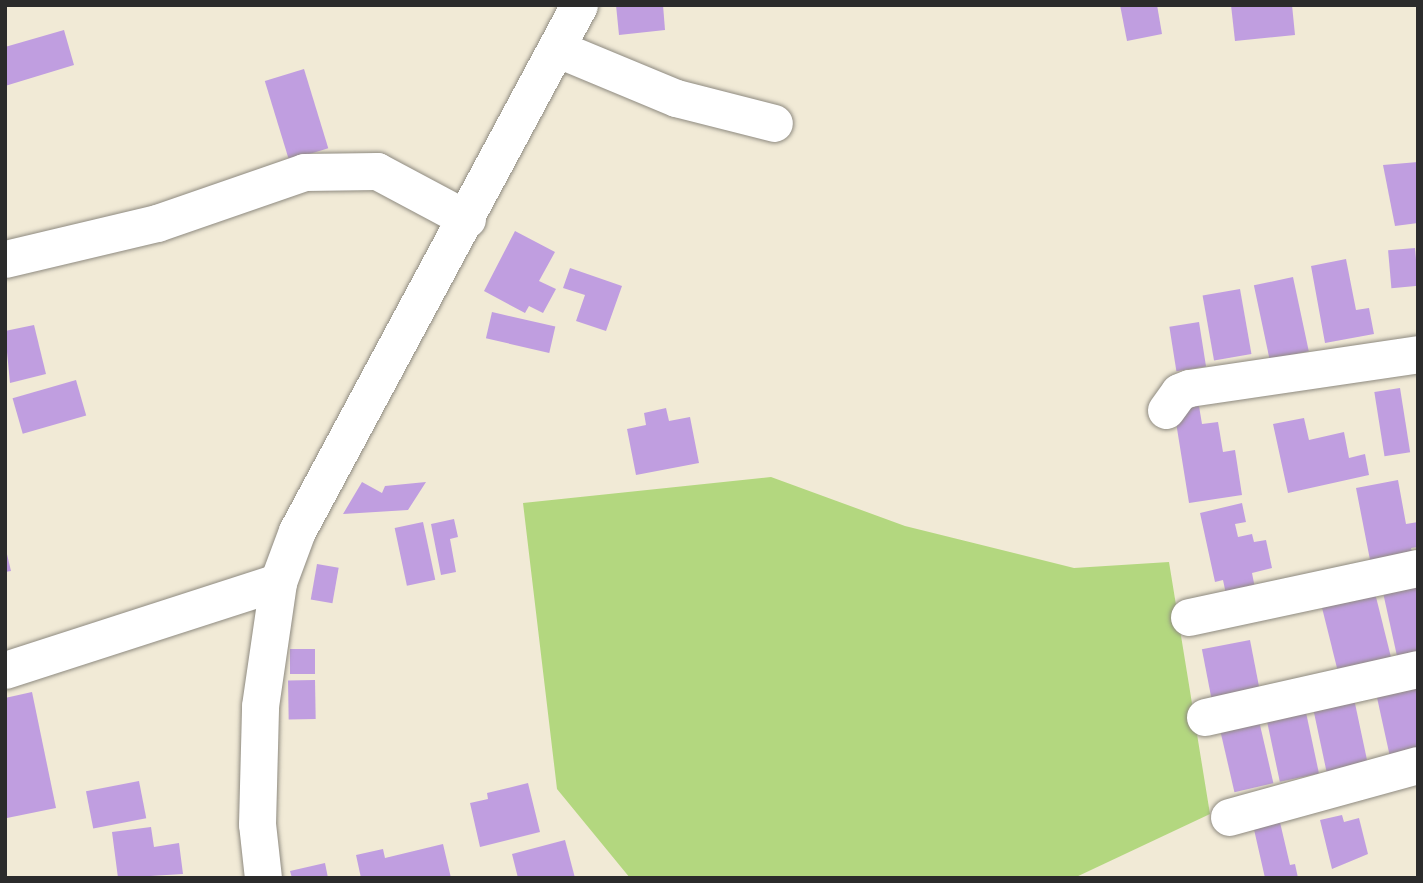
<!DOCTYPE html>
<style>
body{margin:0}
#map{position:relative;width:1423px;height:883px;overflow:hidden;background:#f1ead6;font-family:"IM FELL DW Pica",serif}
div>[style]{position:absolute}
.green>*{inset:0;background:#b3d77f}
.building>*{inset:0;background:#c09ee0;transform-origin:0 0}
.roads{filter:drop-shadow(0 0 2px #8e8a80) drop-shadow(0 0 2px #8e8a80)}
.minor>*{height:37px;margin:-18.5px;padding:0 18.5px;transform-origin:18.5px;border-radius:18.5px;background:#fff}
span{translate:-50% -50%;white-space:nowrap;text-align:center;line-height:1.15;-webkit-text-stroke:7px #f6f6f2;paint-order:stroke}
.frame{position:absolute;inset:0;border:7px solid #2b2b2b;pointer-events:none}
</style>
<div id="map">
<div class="green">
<div style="clip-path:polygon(771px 477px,905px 526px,1074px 568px,1169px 562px,1210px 814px,1074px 878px,630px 878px,557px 789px,523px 503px)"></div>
</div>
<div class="building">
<div style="clip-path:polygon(616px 5px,663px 5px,665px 30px,619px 35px)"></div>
<div style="clip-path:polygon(1120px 5px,1157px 5px,1162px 34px,1127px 41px)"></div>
<div style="clip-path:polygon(1231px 5px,1292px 5px,1295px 35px,1235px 41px)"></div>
<div style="clip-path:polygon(64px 30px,74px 65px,5px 86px,5px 47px)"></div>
<div style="left:304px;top:69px;width:83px;height:41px;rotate:73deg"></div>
<div style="clip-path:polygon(1418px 162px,1418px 223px,1395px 226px,1383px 165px)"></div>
<div style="clip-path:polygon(515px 231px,555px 252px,539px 281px,556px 289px,543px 313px,529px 306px,525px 313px,484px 291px)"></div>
<div style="left:1415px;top:248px;width:38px;height:27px;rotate:85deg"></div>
<div style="clip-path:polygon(1346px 259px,1356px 310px,1369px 308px,1374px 334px,1325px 343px,1311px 266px)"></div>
<div style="clip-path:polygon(570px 268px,622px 286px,606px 331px,576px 321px,585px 295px,563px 288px)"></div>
<div style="left:1293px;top:277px;width:76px;height:40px;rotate:78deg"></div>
<div style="left:1240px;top:289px;width:66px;height:38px;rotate:80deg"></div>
<div style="left:492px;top:312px;width:65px;height:27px;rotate:13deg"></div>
<div style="left:1199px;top:322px;width:45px;height:30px;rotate:81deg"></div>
<div style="clip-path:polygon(34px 325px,46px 374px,10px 383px,5px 331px)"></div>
<div style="left:76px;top:380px;width:37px;height:66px;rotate:74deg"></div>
<div style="left:1400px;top:388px;width:65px;height:26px;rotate:81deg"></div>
<div style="clip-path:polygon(1199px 406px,1202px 424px,1218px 422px,1223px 452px,1235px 450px,1242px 495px,1189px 503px,1174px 410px)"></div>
<div style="clip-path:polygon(666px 408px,669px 421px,690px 417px,699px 463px,636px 475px,627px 429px,646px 425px,644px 413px)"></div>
<div style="clip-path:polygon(1304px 418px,1309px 440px,1344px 432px,1349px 458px,1365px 454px,1369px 475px,1288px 493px,1273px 424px)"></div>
<div style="clip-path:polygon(1398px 480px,1406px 524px,1418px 522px,1418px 547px,1411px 548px,1413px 557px,1371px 565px,1356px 488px)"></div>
<div style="clip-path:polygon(362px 482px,382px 493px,385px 486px,426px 482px,408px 510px,343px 514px)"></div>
<div style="clip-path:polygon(1242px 503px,1246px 522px,1235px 524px,1238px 537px,1252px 534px,1254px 542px,1266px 540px,1272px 568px,1252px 573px,1256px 593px,1227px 599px,1223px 580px,1215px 582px,1200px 513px)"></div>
<div style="clip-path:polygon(454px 519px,458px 537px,450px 539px,456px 572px,441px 575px,431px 524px)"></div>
<div style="left:423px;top:522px;width:59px;height:29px;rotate:78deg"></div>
<div style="clip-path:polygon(5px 546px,11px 571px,5px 572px)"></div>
<div style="left:317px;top:564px;width:22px;height:36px;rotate:10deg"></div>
<div style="clip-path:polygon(1418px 580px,1418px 651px,1397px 656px,1382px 588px)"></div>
<div style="left:1374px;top:589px;width:76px;height:55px;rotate:76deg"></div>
<div style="left:1250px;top:640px;width:60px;height:49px;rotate:79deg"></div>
<div style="left:315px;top:649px;width:25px;height:25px;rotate:90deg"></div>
<div style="left:315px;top:680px;width:39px;height:27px;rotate:89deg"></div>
<div style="clip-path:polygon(1418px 684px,1418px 751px,1390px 757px,1376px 693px)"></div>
<div style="clip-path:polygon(32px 692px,56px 808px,7px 818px,5px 698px)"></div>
<div style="left:1353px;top:694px;width:71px;height:42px;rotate:78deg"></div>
<div style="left:1304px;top:703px;width:72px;height:40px;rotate:78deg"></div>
<div style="left:1257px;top:712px;width:73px;height:40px;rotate:77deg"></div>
<div style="left:139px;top:781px;width:38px;height:54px;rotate:79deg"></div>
<div style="clip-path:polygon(528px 783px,540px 832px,480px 847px,470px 803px,488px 799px,487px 793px)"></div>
<div style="clip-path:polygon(1342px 815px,1344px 822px,1359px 818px,1368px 854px,1332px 869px,1320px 820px)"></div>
<div style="clip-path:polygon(1279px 818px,1290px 865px,1295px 864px,1298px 878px,1265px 878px,1253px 825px)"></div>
<div style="clip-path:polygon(151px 827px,154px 847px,179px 843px,183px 874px,118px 878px,112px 832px)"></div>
<div style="clip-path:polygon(565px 840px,575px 878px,518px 878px,512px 854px)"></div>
<div style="clip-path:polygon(443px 844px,451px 878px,361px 878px,356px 855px,383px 849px,385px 858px)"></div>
<div style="clip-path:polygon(325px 863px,328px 878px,292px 878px,290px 871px)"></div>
</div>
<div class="roads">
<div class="minor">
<div style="left:558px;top:49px;width:128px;rotate:22.6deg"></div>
<div style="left:676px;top:98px;width:101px;rotate:14.3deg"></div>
<div style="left:5px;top:259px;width:156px;rotate:-13.3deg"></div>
<div style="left:157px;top:223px;width:156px;rotate:-19.1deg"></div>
<div style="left:304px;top:172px;width:73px;rotate:-0.8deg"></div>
<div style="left:377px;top:171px;width:102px;rotate:28.1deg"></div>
<div style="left:1166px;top:410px;width:22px;rotate:-54deg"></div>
<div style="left:1179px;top:392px;width:11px;rotate:-22deg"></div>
<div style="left:1189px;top:388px;width:232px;rotate:-8.4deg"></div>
<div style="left:1189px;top:617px;width:234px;rotate:-12.1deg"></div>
<div style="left:5px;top:670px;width:287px;rotate:-17.9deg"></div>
<div style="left:1205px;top:717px;width:218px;rotate:-12.7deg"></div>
<div style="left:1229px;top:817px;width:196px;rotate:-15.4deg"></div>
<div style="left:263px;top:878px;width:54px;rotate:-96.3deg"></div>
<div style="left:257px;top:824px;width:118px;rotate:-88.5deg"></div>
<div style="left:260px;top:706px;width:125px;rotate:-81.7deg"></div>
<div style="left:278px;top:582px;width:54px;rotate:-69.6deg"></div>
<div style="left:297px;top:531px;width:597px;rotate:-61.8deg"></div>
</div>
</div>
<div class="frame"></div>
</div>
